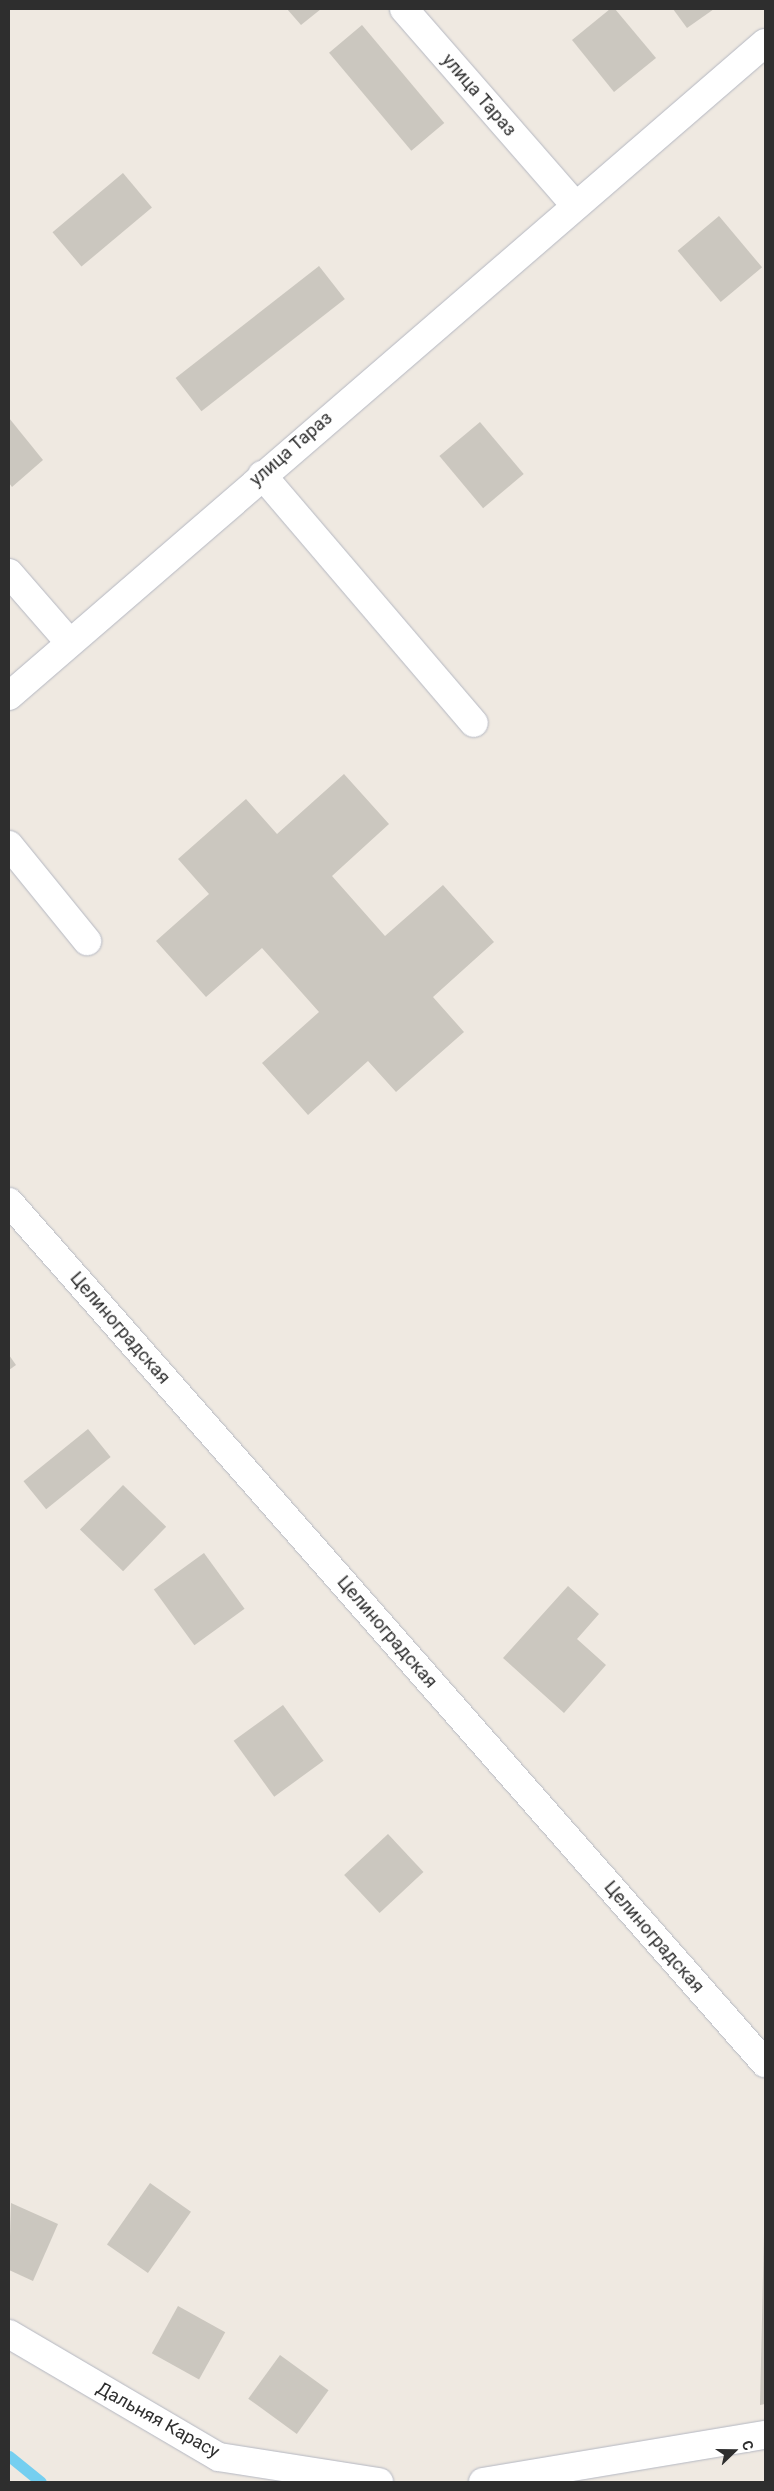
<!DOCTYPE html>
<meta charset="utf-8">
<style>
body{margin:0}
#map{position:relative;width:774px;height:2491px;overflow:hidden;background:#efe9e1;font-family:Roboto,sans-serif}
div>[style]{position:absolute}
.stream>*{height:11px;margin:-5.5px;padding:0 5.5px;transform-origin:5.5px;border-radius:5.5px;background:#75cff0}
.building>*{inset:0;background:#cbc7bf;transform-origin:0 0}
.roads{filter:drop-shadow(0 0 1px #b4b7c1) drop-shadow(0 0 1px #b4b7c1)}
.minor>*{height:28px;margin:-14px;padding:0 14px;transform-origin:14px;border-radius:14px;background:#fff}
span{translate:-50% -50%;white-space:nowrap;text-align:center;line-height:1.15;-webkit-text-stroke:4.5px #fff;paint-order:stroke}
.street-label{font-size:18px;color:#2e2e2e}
.frame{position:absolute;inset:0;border:10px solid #2e2e2e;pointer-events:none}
.north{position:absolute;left:709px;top:2426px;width:50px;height:50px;-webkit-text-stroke:4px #fff;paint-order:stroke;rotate:68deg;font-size:14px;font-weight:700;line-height:20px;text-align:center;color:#2e2e2e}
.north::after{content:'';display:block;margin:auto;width:18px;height:22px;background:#2e2e2e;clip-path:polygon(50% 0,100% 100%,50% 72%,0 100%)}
</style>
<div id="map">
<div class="stream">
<div style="left:9px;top:2456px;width:41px;rotate:39.1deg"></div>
</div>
<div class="building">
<div style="clip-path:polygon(287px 9px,321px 9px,301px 25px)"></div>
<div style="clip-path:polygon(610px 9px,615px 9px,656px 58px,614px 92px,572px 40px)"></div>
<div style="clip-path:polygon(673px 9px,714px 9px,687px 28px)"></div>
<div style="left:362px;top:25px;width:128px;height:43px;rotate:50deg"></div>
<div style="left:123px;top:173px;width:45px;height:92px;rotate:50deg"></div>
<div style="left:719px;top:216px;width:67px;height:54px;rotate:50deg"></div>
<div style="left:319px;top:266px;width:42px;height:182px;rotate:52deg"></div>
<div style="clip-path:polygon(9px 418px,43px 460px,12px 487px,9px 483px)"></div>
<div style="left:480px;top:422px;width:68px;height:53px;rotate:50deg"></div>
<div style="clip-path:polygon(344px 774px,389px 824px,332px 876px,385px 936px,443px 885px,494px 942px,433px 997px,464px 1032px,396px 1092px,368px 1061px,308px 1115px,262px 1063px,319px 1012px,262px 948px,206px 997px,156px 941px,209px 894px,178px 859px,246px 799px,277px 834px)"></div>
<div style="clip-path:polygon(9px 1355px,16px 1365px,9px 1370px)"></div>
<div style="left:88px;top:1429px;width:36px;height:83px;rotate:51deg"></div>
<div style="left:123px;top:1485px;width:60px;height:62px;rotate:44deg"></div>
<div style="left:204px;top:1553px;width:69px;height:62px;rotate:54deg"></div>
<div style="clip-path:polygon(568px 1586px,599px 1614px,577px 1639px,606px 1665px,564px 1713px,503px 1658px)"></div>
<div style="left:283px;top:1705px;width:69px;height:61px;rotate:54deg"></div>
<div style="left:388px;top:1834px;width:52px;height:60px;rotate:47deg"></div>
<div style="left:150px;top:2183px;width:50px;height:75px;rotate:35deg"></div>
<div style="clip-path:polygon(11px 2203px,58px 2224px,33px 2281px,9px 2270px)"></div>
<div style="clip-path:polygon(764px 2233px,765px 2404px,760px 2405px)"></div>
<div style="left:178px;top:2306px;width:54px;height:54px;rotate:29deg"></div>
<div style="left:280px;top:2355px;width:60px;height:54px;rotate:36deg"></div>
</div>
<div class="roads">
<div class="minor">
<div style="left:404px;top:9px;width:259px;rotate:48.9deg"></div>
<div style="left:262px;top:475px;width:326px;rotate:49.5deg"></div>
<div style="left:9px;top:573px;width:91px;rotate:49deg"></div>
<div style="left:9px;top:696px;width:999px;rotate:-40.82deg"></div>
<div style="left:9px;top:845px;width:124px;rotate:50.9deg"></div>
<div style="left:9px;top:1202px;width:1146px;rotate:48.72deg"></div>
<div style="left:9px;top:2334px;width:243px;rotate:30.4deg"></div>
<div style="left:219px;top:2457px;width:162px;rotate:8.9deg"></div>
<div style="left:483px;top:2482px;width:286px;rotate:-9.5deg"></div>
</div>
</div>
<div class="street-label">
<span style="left:479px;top:95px;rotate:49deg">улица Тараз</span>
<span style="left:291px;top:449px;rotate:-41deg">улица Тараз</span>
<span style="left:120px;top:1328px;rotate:49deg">Целиноградская</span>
<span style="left:387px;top:1632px;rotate:49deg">Целиноградская</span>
<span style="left:654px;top:1937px;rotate:49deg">Целиноградская</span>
<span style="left:158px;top:2420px;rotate:29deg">Дальняя Карасу</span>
</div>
<div class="frame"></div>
<div class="north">С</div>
</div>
